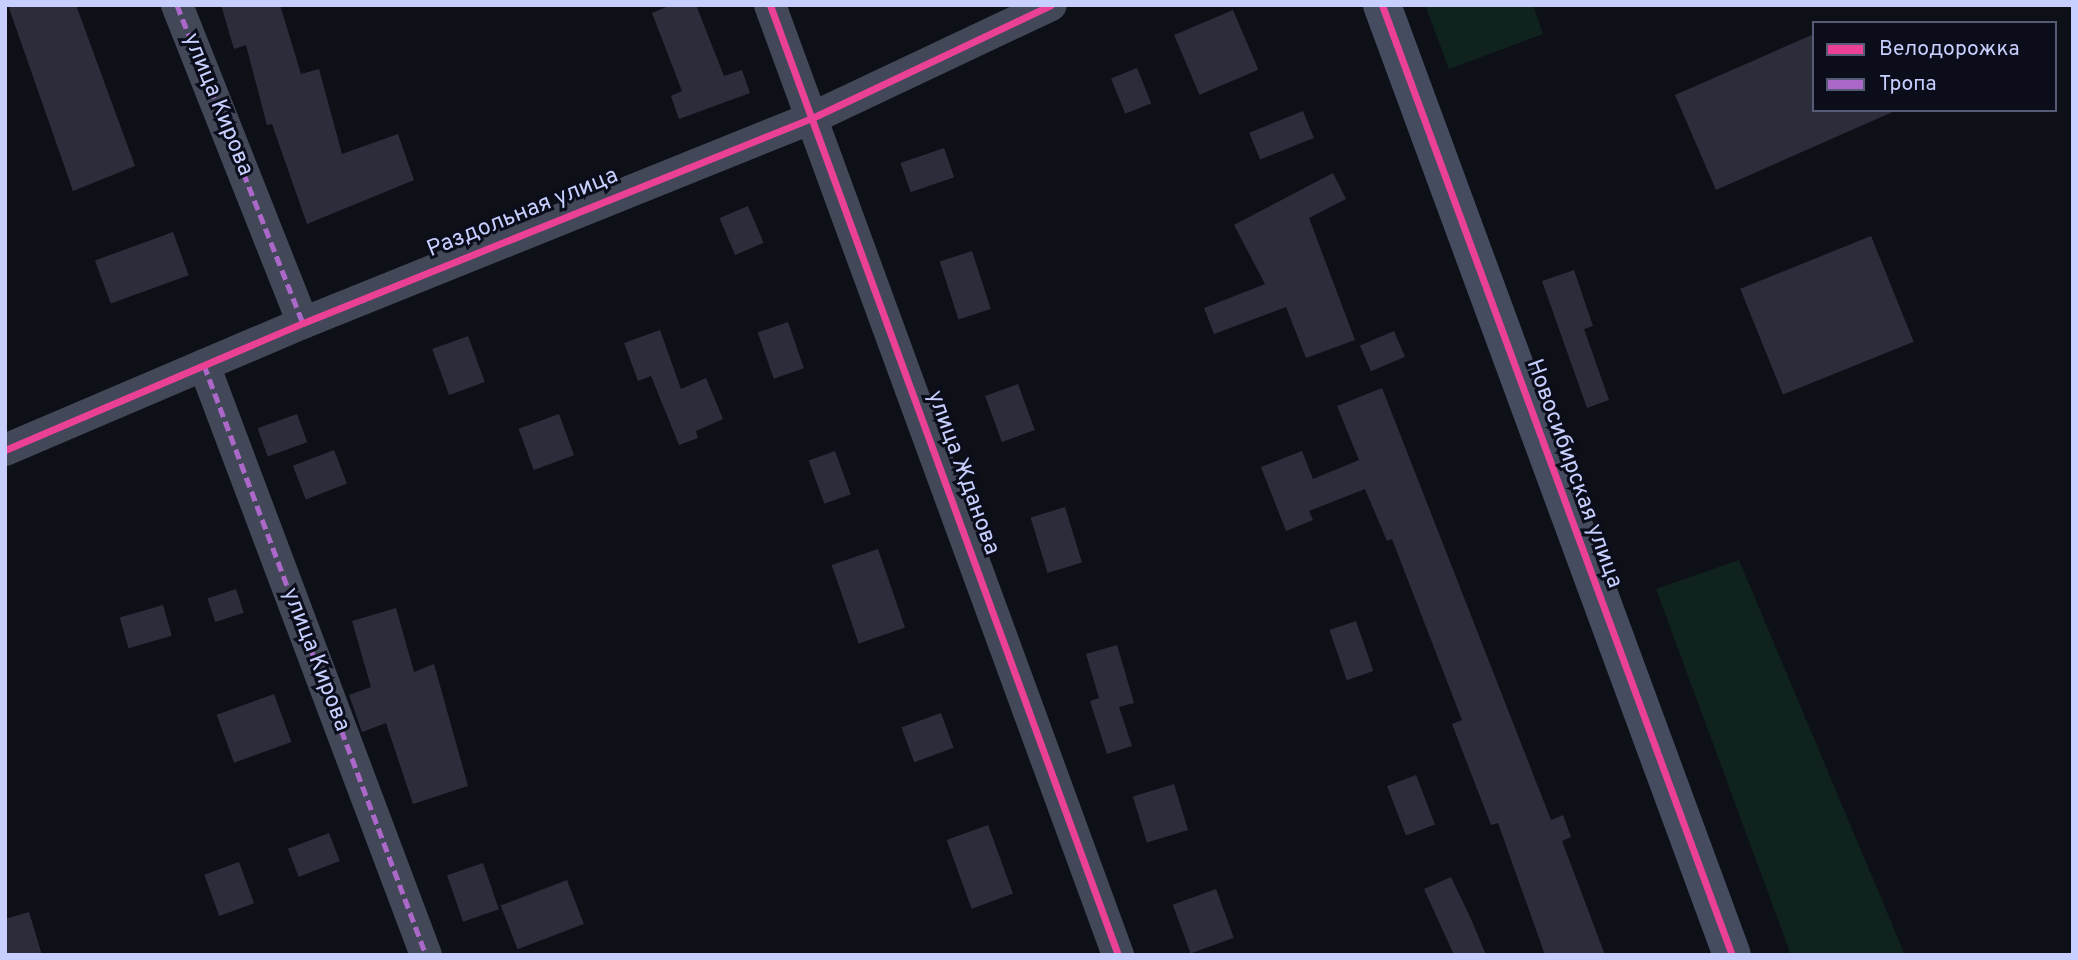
<!DOCTYPE html>
<meta charset="utf-8">
<style>
body{margin:0}
#map{position:relative;width:2078px;height:960px;overflow:hidden;background:#0e1018;font-family:Overpass,sans-serif}
div>[style]{position:absolute}
.green>*{inset:0;background:#0f221d}
.building>*{inset:0;background:#2b2d3b;transform-origin:0 0}
.street>*{height:32px;margin:-16px;padding:0 16px;transform-origin:16px;border-radius:16px;background:#434859}
.secondary>*{height:38px;margin:-19px;padding:0 19px;transform-origin:19px;border-radius:19px;background:#454c5f}
.quiet>*{height:5px;margin-top:-2.5px;transform-origin:0;background:repeating-linear-gradient(90deg,#ac68c9 0 10px,transparent 0 15px)}
.cycleway>*{height:7px;margin:-3.5px;padding:0 3.5px;transform-origin:3.5px;border-radius:3.5px;background:#ea4096}
span{translate:-50% -50%;white-space:nowrap;text-align:center;line-height:1.15;-webkit-text-stroke:6px #0b0d1b;paint-order:stroke}
.street-label{font-size:23px;color:#c7cffe}
.frame{position:absolute;inset:0;border:7px solid #c7cffe;pointer-events:none}
.legend{position:absolute;left:1812px;top:21px;width:245px;height:91px;box-sizing:border-box;background:#0b0d1b;border:2px solid #565b76;margin:0;padding:9px 12px;list-style:none;font-size:21px;color:#c7cffe}
.legend li{display:flex;align-items:center;gap:14px;height:35px}
.legend b{width:35px;border:2px solid #565b76}
</style>
<div id="map">
<div class="green">
<div style="clip-path:polygon(1425px 5px,1533px 5px,1543px 34px,1449px 69px)"></div>
<div style="clip-path:polygon(1739px 560px,1905px 955px,1791px 955px,1656px 589px)"></div>
</div>
<div class="building">
<div style="clip-path:polygon(8px 5px,76px 5px,135px 166px,73px 191px)"></div>
<div style="clip-path:polygon(221px 5px,280px 5px,301px 74px,319px 69px,342px 154px,398px 134px,414px 180px,307px 224px,272px 124px,267px 125px,246px 45px,234px 49px)"></div>
<div style="clip-path:polygon(671px 5px,696px 5px,724px 76px,742px 70px,750px 93px,679px 119px,671px 96px,682px 91px,652px 13px)"></div>
<div style="left:1233px;top:10px;width:65px;height:64px;rotate:67deg"></div>
<div style="clip-path:polygon(1814px 34px,1814px 110px,1897px 110px,1716px 190px,1675px 95px)"></div>
<div style="left:1137px;top:68px;width:38px;height:28px;rotate:68deg"></div>
<div style="left:1303px;top:111px;width:29px;height:58px;rotate:68deg"></div>
<div style="left:944px;top:148px;width:31px;height:46px;rotate:71deg"></div>
<div style="clip-path:polygon(1333px 173px,1346px 199px,1309px 218px,1355px 340px,1306px 358px,1286px 307px,1214px 334px,1204px 308px,1265px 284px,1234px 225px)"></div>
<div style="left:748px;top:206px;width:40px;height:31px;rotate:67deg"></div>
<div style="left:173px;top:232px;width:46px;height:83px;rotate:70deg"></div>
<div style="left:1871px;top:236px;width:114px;height:141px;rotate:68deg"></div>
<div style="left:972px;top:251px;width:61px;height:34px;rotate:72deg"></div>
<div style="clip-path:polygon(1574px 270px,1593px 326px,1584px 329px,1609px 400px,1587px 408px,1542px 281px)"></div>
<div style="left:788px;top:322px;width:49px;height:32px;rotate:71deg"></div>
<div style="clip-path:polygon(660px 330px,681px 389px,706px 378px,723px 419px,696px 431px,698px 438px,679px 445px,651px 376px,638px 381px,624px 343px)"></div>
<div style="left:1394px;top:331px;width:28px;height:37px;rotate:67deg"></div>
<div style="left:468px;top:336px;width:49px;height:38px;rotate:70deg"></div>
<div style="left:1018px;top:384px;width:49px;height:35px;rotate:70deg"></div>
<div style="clip-path:polygon(1382px 388px,1551px 820px,1563px 815px,1571px 837px,1562px 841px,1605px 955px,1545px 955px,1498px 823px,1491px 825px,1452px 724px,1462px 720px,1392px 539px,1387px 541px,1365px 489px,1309px 511px,1313px 520px,1286px 531px,1261px 467px,1302px 451px,1313px 479px,1359px 460px,1337px 406px)"></div>
<div style="left:297px;top:414px;width:30px;height:42px;rotate:70deg"></div>
<div style="left:559px;top:414px;width:44px;height:43px;rotate:70deg"></div>
<div style="left:334px;top:450px;width:36px;height:44px;rotate:69deg"></div>
<div style="left:835px;top:451px;width:46px;height:28px;rotate:70deg"></div>
<div style="left:1065px;top:507px;width:58px;height:36px;rotate:73deg"></div>
<div style="left:878px;top:549px;width:83px;height:49px;rotate:71deg"></div>
<div style="left:236px;top:589px;width:25px;height:30px;rotate:72deg"></div>
<div style="left:163px;top:605px;width:32px;height:45px;rotate:74deg"></div>
<div style="clip-path:polygon(396px 608px,414px 672px,434px 664px,468px 786px,413px 804px,386px 723px,362px 732px,349px 695px,371px 687px,352px 621px)"></div>
<div style="left:1356px;top:621px;width:53px;height:28px;rotate:71deg"></div>
<div style="clip-path:polygon(1117px 645px,1134px 703px,1119px 707px,1132px 746px,1107px 754px,1090px 701px,1099px 698px,1086px 654px)"></div>
<div style="left:274px;top:694px;width:51px;height:61px;rotate:70deg"></div>
<div style="left:941px;top:713px;width:37px;height:42px;rotate:70deg"></div>
<div style="left:1416px;top:775px;width:53px;height:31px;rotate:69deg"></div>
<div style="left:1174px;top:784px;width:48px;height:43px;rotate:73deg"></div>
<div style="left:988px;top:825px;width:73px;height:44px;rotate:70deg"></div>
<div style="left:329px;top:833px;width:30px;height:44px;rotate:69deg"></div>
<div style="left:239px;top:862px;width:44px;height:37px;rotate:70deg"></div>
<div style="left:483px;top:863px;width:49px;height:38px;rotate:71deg"></div>
<div style="clip-path:polygon(1451px 877px,1471px 919px,1486px 955px,1454px 955px,1424px 889px)"></div>
<div style="left:567px;top:880px;width:47px;height:71px;rotate:69deg"></div>
<div style="left:1216px;top:889px;width:52px;height:46px;rotate:70deg"></div>
<div style="clip-path:polygon(29px 912px,42px 955px,5px 955px,5px 919px)"></div>
</div>
<div class="street">
<div style="left:177px;top:5px;width:342px;rotate:68.4deg"></div>
<div style="left:770px;top:5px;width:1012px;rotate:69.88deg"></div>
<div style="left:204px;top:365px;width:630px;rotate:69.38deg"></div>
<div style="left:5px;top:450px;width:324px;rotate:-23.1deg"></div>
<div style="left:303px;top:323px;width:549px;rotate:-21.94deg"></div>
<div style="left:812px;top:118px;width:264px;rotate:-25.3deg"></div>
</div>
<div class="secondary">
<div style="left:1382px;top:5px;width:1012px;rotate:69.78deg"></div>
</div>
<div class="quiet">
<div style="left:177px;top:5px;width:342px;rotate:68.4deg"></div>
<div style="left:204px;top:365px;width:630px;rotate:69.38deg"></div>
</div>
<div class="cycleway">
<div style="left:770px;top:5px;width:1012px;rotate:69.88deg"></div>
<div style="left:1382px;top:5px;width:1012px;rotate:69.78deg"></div>
<div style="left:5px;top:450px;width:324px;rotate:-23.1deg"></div>
<div style="left:303px;top:323px;width:549px;rotate:-21.94deg"></div>
<div style="left:812px;top:118px;width:264px;rotate:-25.3deg"></div>
</div>
<div class="street-label">
<span style="left:217px;top:105px;rotate:68deg">улица Кирова</span>
<span style="left:523px;top:214px;rotate:-22deg">Раздольная улица</span>
<span style="left:962px;top:473px;rotate:70deg">улица Жданова</span>
<span style="left:1573px;top:474px;rotate:70deg">Новосибирская улица</span>
<span style="left:315px;top:660px;rotate:69deg">улица Кирова</span>
</div>
<div class="frame"></div>
<ul class="legend">
<li><b style="height:9px;background:#ea4096"></b>Велодорожка</li>
<li><b style="height:9px;background:#ac68c9"></b>Тропа</li>
</ul>
</div>
